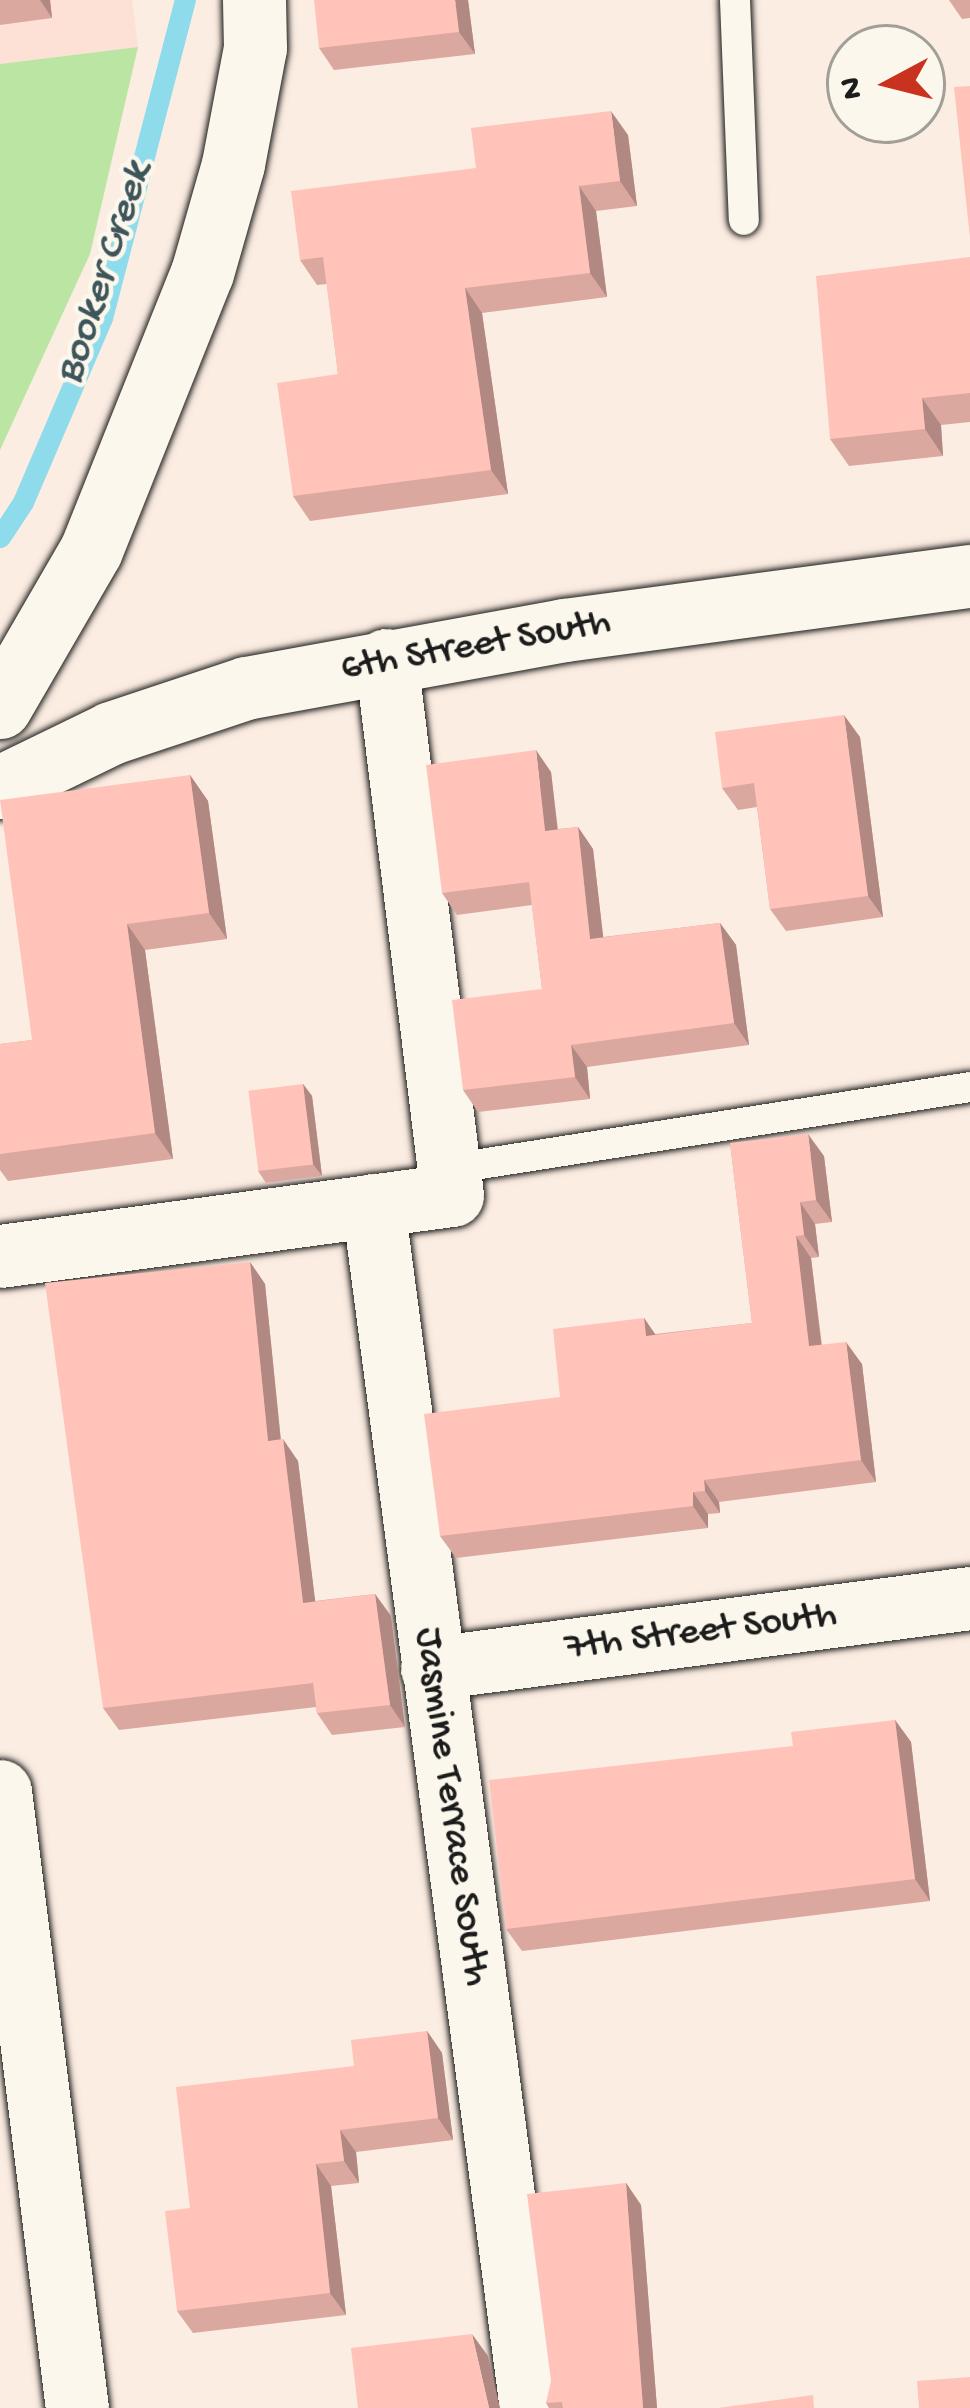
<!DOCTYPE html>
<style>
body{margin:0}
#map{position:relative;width:970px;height:2408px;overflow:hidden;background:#fcede2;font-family:"Gochi Hand",sans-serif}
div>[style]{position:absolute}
.built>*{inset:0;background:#fde0d6}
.green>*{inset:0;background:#bae5a2}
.stream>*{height:21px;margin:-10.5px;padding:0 10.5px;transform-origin:10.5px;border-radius:10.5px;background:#8ddbeb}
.roads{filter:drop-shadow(0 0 3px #1c1c1c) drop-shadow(0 0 3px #1c1c1c)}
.lane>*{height:30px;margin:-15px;padding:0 15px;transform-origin:15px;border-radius:15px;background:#fbf7ec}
.street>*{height:63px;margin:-31.5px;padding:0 31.5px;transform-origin:31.5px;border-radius:31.5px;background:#fbf7ec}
.wall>*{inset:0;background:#dba8a0}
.shaded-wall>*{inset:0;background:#b28882}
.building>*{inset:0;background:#ffc3ba;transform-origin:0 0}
span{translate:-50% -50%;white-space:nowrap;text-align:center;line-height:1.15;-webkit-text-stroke:9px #fbf7ec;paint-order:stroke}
.street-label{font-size:39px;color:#1c1c1c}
.water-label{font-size:42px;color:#3e555a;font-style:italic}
.north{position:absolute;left:826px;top:24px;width:120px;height:120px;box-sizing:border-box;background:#fbf7ec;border:3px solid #a29f99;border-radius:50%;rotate:263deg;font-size:33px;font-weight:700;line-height:48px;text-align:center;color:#1c1c1c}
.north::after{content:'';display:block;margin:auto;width:42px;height:54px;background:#c8321e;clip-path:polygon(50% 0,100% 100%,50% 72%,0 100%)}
</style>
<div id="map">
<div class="built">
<div style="clip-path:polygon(0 0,132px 0,138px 47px,0 64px)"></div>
</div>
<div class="green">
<div style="clip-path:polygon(138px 47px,90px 254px,0 450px,0 64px)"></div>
</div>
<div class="stream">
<div style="left:0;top:537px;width:42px;rotate:-56.7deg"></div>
<div style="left:23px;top:502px;width:200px;rotate:-66.8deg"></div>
<div style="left:102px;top:318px;width:329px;rotate:-75.4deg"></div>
</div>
<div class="roads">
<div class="lane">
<div style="left:735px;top:0;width:220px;rotate:87.7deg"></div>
<div style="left:449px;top:1169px;width:527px;rotate:-8.94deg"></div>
</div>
<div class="street">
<div style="left:0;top:707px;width:181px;rotate:-59.9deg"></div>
<div style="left:91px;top:550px;width:298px;rotate:-68.2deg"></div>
<div style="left:202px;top:273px;width:113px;rotate:-74.1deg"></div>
<div style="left:233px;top:164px;width:118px;rotate:-79.3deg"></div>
<div style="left:255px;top:48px;width:48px;rotate:-91.2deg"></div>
<div style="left:0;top:787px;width:123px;rotate:-25.9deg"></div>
<div style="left:111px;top:733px;width:142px;rotate:-18.4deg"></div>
<div style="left:246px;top:688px;width:323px;rotate:-10.3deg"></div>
<div style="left:564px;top:630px;width:410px;rotate:-7.6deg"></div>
<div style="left:373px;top:1205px;width:1213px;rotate:82.52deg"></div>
<div style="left:0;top:1256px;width:456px;rotate:-7.7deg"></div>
<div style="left:452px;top:1195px;width:539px;rotate:-97.03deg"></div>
<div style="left:432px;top:1668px;width:543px;rotate:-7.41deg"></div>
<div style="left:0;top:1791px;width:622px;rotate:82.89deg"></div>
</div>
</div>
<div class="wall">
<div style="clip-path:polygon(0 0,50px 0,52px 18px,0 25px)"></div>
<div style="clip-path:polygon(468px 0,475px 54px,334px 70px,319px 48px)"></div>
<div style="clip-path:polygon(949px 0,970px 0,970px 18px,962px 19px)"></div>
<div style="clip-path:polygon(628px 135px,637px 206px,596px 211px,607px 297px,482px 313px,508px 494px,310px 521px,293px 496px,338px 374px,327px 284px,317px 285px,300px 260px,476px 168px)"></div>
<div style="clip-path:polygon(970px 257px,970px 422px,941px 425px,943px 456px,849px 466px,830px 439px)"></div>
<div style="clip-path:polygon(860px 737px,883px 917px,786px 931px,770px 909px,757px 807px,738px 810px,722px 788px)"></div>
<div style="clip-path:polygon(551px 772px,558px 829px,578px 827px,593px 849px,603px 937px,720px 923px,736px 945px,749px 1045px,587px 1067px,590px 1099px,478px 1112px,463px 1090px,542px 989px,532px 905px,457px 915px,442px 893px)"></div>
<div style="clip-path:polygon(190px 775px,208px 801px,227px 939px,145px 950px,173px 1159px,8px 1181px,0 1170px,0 1044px,32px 1040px)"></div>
<div style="clip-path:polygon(303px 1084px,312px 1096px,322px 1176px,266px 1183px,258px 1171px)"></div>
<div style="clip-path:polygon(730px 1143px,824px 1156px,832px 1222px,815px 1224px,819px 1257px,811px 1258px,822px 1345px,862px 1364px,876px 1482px,719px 1502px,720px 1513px,708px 1514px,708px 1528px,456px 1558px,440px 1536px,560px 1397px,644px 1318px,655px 1334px,752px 1323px)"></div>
<div style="clip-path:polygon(250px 1262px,265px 1284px,281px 1440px,298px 1461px,315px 1601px,375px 1594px,391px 1616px,405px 1727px,332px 1735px,317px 1713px,316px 1707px,119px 1730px,103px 1708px)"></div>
<div style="clip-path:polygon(895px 1720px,911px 1742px,930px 1901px,522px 1951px,506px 1929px,793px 1746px)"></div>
<div style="clip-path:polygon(427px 2031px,442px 2053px,453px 2140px,356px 2152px,359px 2183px,331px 2186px,346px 2315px,193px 2333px,177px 2311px,190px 2208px,354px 2066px)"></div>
<div style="clip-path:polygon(626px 2183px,641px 2205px,657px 2408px,549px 2408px,546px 2403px)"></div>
</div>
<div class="shaded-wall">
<div style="clip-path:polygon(40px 0,50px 0,52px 18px)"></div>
<div style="clip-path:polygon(455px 0,468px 0,475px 54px,459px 32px)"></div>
<div style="clip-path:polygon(611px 111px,628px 135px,637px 206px,620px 181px)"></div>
<div style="clip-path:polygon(579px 186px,596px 211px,607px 297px,590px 273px)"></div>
<div style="clip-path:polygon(465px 288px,482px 313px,508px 494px,491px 470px)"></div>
<div style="clip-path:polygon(922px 398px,941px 425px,943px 456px,925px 429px)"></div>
<div style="clip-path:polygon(844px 715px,860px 737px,883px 917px,868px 896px)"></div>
<div style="clip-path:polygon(536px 750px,551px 772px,560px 853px,545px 831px)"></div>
<div style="clip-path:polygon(190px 775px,208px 801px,227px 939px,209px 913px)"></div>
<div style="clip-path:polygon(578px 827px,593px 849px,606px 961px,590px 939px)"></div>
<div style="clip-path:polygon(720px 923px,736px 945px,749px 1045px,734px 1023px)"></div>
<div style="clip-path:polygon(127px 924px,145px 950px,173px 1159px,155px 1133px)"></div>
<div style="clip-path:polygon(571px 1045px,587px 1067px,590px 1099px,575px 1077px)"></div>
<div style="clip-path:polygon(303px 1084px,312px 1096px,322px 1176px,313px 1164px)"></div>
<div style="clip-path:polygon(808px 1134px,824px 1156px,832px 1222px,816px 1200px)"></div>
<div style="clip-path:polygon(800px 1202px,815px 1224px,819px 1257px,804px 1235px)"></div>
<div style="clip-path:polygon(796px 1236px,811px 1258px,824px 1368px,809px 1346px)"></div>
<div style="clip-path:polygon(250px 1262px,265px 1284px,283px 1463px,268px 1441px)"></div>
<div style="clip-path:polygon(644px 1318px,659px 1340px,646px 1336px)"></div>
<div style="clip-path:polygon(846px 1342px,862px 1364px,876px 1482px,861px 1460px)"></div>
<div style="clip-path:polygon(283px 1439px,298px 1461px,318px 1624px,303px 1603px)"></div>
<div style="clip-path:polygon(704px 1480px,719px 1502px,720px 1513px,705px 1491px)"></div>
<div style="clip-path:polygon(693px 1492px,708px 1514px,708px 1528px,693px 1506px)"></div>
<div style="clip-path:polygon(375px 1594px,391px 1616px,405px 1727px,390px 1705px)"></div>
<div style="clip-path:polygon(895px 1720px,911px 1742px,930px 1901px,915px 1879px)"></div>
<div style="clip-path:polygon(427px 2031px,442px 2053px,453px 2140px,438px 2118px)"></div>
<div style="clip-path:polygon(340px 2130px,356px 2152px,359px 2183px,344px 2161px)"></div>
<div style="clip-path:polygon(316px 2164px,331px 2186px,346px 2315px,330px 2293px)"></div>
<div style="clip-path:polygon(626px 2183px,641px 2205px,657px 2408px,643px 2408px)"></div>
<div style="clip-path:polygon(472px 2334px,488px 2356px,500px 2408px,489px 2408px)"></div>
</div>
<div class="building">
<div style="clip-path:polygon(314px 0,455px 0,459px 32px,319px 48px)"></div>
<div style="clip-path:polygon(970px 86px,970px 238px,954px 87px)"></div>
<div style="clip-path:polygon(611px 111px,620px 181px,579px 186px,590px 273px,465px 288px,491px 470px,293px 496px,277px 383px,338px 374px,323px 257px,300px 260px,291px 191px,476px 168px,471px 128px)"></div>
<div style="clip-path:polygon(970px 257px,970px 393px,922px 398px,925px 429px,830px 439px,816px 276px)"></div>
<div style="clip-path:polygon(844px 715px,868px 896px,770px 909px,754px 783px,722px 788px,715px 732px)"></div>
<div style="clip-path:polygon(536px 750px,545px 831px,578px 827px,590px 939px,720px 923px,734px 1023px,571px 1045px,575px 1077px,463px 1090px,452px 1000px,542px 989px,529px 882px,442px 893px,426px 765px)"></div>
<div style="clip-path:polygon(190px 775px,209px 913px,127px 924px,155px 1133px,0 1154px,0 1044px,32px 1040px,0 800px)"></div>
<div style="left:303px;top:1084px;width:81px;height:55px;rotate:83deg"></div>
<div style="clip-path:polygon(808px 1134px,816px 1200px,800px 1202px,804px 1235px,796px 1236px,809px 1346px,846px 1342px,861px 1460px,704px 1480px,705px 1491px,693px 1492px,693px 1506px,440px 1536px,424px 1414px,560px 1397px,553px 1329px,644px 1318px,646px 1336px,752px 1323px,730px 1143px)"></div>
<div style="clip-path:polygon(250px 1262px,268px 1441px,283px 1439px,303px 1603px,375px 1594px,390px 1705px,317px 1713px,313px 1683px,103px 1708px,45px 1283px)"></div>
<div style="clip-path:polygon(895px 1720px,915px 1879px,506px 1929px,489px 1780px,793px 1746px,791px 1732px)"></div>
<div style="clip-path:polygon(427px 2031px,438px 2118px,340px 2130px,344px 2161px,316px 2164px,330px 2293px,177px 2311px,165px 2211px,190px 2208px,176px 2087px,354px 2066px,351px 2040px)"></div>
<div style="clip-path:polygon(626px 2183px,643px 2408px,563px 2408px,562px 2402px,546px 2403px,551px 2381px,527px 2194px)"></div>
<div style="clip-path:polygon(472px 2334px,489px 2408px,358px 2408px,351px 2348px)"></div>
<div style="clip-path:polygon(970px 2377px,970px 2408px,919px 2408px,917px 2381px)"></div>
<div style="clip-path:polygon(813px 2395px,814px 2408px,718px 2408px)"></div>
</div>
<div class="street-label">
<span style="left:476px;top:647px;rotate:-10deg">6th Street South</span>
<span style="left:701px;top:1633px;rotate:-7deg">7th Street South</span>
<span style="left:450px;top:1807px;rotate:82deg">Jasmine Terrace South</span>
</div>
<div class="water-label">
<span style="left:106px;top:274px;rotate:-72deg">Booker Creek</span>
</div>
<div class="north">N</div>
</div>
